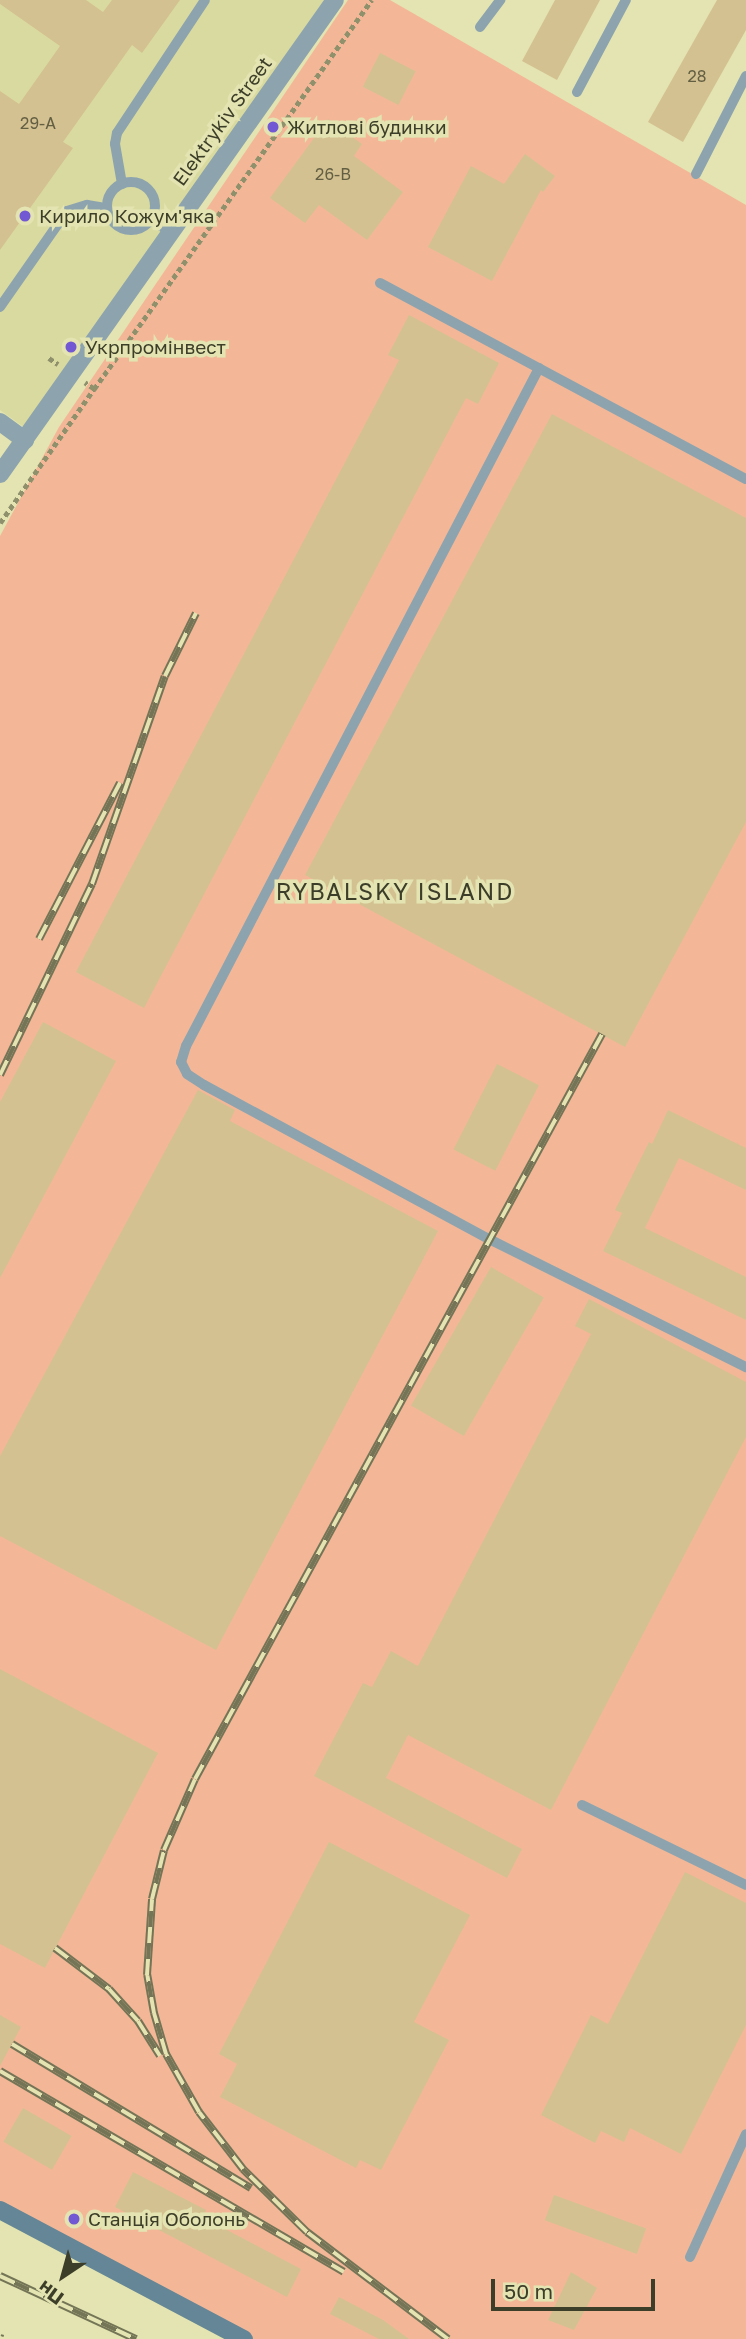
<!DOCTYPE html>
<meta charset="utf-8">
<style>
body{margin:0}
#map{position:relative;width:746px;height:2339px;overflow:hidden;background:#e3e4b1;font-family:"Golos Text",sans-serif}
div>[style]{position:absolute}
.built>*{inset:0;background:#d9da9f}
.green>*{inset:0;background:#f3b797}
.building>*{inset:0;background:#d4c191;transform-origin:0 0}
.path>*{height:4.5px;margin-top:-2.25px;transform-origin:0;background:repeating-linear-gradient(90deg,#8f906c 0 5px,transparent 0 8.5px)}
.lane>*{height:10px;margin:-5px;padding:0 5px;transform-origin:5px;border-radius:5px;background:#8da4af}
.lane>.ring{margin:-5px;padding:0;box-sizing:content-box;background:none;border:10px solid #8da4af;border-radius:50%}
.street>*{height:18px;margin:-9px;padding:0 9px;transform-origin:9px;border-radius:9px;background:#8da4af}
.secondary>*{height:18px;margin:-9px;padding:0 9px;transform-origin:9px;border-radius:9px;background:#648696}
.rail>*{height:8px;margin-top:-4px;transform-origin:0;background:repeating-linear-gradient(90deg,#e3e4b1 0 16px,#747556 0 32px);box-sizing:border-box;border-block:2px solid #747556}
.dots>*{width:19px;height:19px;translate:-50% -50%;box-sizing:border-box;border:4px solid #e3e4b1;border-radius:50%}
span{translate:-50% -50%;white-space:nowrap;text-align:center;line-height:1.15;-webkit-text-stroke:7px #e3e4b1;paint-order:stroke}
.number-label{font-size:16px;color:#635f43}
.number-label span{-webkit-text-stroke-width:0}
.street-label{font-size:19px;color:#3d3e29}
.poi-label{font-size:19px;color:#3d3e29}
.left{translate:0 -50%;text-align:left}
.quarter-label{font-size:23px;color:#3d3e29;letter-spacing:2px}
.north{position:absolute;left:28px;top:2241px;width:70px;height:70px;-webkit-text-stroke:5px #e3e4b1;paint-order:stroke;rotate:216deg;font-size:19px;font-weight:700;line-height:28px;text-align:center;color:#3d3e29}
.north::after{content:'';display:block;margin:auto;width:24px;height:32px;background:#3d3e29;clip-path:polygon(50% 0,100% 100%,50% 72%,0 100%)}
.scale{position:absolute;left:491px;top:2279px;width:164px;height:32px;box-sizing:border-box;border:4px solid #3d3e29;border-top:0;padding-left:9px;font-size:21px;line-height:24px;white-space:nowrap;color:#3d3e29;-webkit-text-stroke:5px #e3e4b1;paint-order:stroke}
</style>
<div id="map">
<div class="built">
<div style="clip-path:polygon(0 0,324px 0,25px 428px,0 410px)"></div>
</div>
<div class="green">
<div style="clip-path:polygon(348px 0,390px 0,746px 205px,746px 2339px,236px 2339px,0 2209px,0 536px,59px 427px)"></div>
</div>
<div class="building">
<div style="clip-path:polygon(0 0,86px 0,103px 12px,112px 0,180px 0,142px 53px,132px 45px,63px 142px,73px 148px,0 250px,0 91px,19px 104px,60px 46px,0 4px)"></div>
<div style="clip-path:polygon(555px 0,600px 0,557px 80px,522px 61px)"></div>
<div style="clip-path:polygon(717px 0,746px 0,746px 30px,683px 142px,648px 122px)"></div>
<div style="left:380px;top:53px;width:40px;height:38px;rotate:27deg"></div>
<div style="clip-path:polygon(328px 119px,362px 144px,354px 156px,403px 192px,367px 240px,319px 205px,305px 223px,270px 198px)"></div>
<div style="clip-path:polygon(525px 154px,555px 176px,543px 192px,541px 190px,492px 281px,428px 247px,471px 166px,504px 184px)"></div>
<div style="clip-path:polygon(409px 315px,499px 363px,478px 404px,466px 398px,144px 1008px,76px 972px,399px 360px,388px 355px)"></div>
<div style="clip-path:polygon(552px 414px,746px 518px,746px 822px,625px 1047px,305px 875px)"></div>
<div style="clip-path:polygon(43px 1022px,116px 1061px,0 1278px,0 1102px)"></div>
<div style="left:497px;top:1064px;width:47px;height:96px;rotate:27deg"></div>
<div style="clip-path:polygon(198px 1090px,235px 1110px,230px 1121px,438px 1231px,216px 1650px,0 1536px,0 1456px)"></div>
<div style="clip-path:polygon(668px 1110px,746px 1148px,746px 1190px,679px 1158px,645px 1228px,746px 1277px,746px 1320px,603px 1251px,622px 1213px,615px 1210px,649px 1142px,652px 1144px)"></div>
<div style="left:491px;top:1267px;width:61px;height:160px;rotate:30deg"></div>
<div style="clip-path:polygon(589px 1299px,746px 1382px,746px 1437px,551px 1810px,408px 1735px,386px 1778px,522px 1849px,507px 1878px,314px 1776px,363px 1683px,372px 1687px,391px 1651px,418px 1666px,591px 1334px,575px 1326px)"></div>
<div style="clip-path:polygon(0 1669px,158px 1753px,45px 1968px,0 1944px)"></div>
<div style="clip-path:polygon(329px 1842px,470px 1915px,414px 2022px,449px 2040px,381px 2170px,360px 2160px,356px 2168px,220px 2097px,237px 2064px,219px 2054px)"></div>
<div style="clip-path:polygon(685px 1872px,746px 1903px,746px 2025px,681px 2154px,630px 2128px,624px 2142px,601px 2131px,595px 2143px,541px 2115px,591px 2015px,608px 2024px)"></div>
<div style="clip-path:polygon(0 2015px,21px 2027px,0 2066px)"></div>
<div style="left:23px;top:2108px;width:56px;height:39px;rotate:30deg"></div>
<div style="clip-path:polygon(133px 2172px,206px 2210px,202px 2217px,301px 2269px,287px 2297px,115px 2207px)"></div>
<div style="left:554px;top:2195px;width:98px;height:27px;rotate:20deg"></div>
<div style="clip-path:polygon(571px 2272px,597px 2288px,574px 2330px,548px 2320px)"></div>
<div style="clip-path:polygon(339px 2297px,383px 2320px,409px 2339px,379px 2339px,330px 2314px)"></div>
</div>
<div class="path">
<div style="left:49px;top:358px;width:11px;rotate:34deg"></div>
<div style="left:94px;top:389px;width:478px;rotate:-54.5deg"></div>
<div style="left:0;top:523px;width:164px;rotate:-55deg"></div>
<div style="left:94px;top:389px;width:11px;rotate:-146deg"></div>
</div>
<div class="lane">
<div style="left:480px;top:27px;width:34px;rotate:-53deg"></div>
<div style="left:577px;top:92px;width:104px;rotate:-62deg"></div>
<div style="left:696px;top:174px;width:110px;rotate:-63deg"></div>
<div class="ring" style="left:107px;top:182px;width:38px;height:38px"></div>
<div style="left:122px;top:184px;width:41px;rotate:-99.9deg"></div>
<div style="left:115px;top:144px;width:11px;rotate:-80deg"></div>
<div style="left:117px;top:133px;width:159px;rotate:-56.5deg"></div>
<div style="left:152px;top:219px;width:21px;rotate:37deg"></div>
<div style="left:380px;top:283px;width:415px;rotate:28.2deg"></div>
<div style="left:0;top:307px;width:117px;rotate:-55.1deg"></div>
<div style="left:67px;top:211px;width:21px;rotate:-17deg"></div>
<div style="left:87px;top:205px;width:20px;rotate:9deg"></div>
<div style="left:539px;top:368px;width:764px;rotate:117.5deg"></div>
<div style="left:186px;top:1046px;width:17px;rotate:107deg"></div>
<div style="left:181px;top:1062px;width:13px;rotate:63deg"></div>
<div style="left:187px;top:1074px;width:20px;rotate:33deg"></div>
<div style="left:204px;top:1085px;width:326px;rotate:28.4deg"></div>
<div style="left:491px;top:1240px;width:285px;rotate:26.5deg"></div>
<div style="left:582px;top:1805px;width:182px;rotate:26deg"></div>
<div style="left:690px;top:2257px;width:135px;rotate:-65.5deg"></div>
</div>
<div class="street">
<div style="left:0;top:422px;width:31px;rotate:36deg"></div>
<div style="left:0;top:474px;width:580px;rotate:-54.75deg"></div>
</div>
<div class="secondary">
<div style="left:0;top:2210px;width:276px;rotate:27.9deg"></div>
</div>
<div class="rail">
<div style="left:39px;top:939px;width:176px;rotate:-62.6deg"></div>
<div style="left:0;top:1075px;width:212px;rotate:-64.3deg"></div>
<div style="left:92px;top:884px;width:220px;rotate:-70.7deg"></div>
<div style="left:165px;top:676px;width:70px;rotate:-63.8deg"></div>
<div style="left:55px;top:1948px;width:68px;rotate:37.2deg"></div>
<div style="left:109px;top:1989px;width:43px;rotate:47.8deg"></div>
<div style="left:138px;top:2021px;width:41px;rotate:57.8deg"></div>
<div style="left:12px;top:2044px;width:279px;rotate:31.1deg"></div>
<div style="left:0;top:2071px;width:398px;rotate:30.3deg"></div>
<div style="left:0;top:2276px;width:150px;rotate:24.9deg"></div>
<div style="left:0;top:2338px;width:3px;rotate:18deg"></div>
<div style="left:448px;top:2339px;width:177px;rotate:-142.8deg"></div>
<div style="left:307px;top:2232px;width:90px;rotate:-135.5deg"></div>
<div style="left:243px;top:2169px;width:72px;rotate:-127.7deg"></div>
<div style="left:199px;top:2112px;width:67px;rotate:-119.6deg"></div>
<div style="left:166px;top:2054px;width:43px;rotate:-106.3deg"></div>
<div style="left:154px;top:2013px;width:39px;rotate:-100deg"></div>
<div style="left:147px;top:1975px;width:76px;rotate:-86.2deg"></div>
<div style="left:152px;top:1899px;width:50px;rotate:-76.2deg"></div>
<div style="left:164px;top:1850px;width:77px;rotate:-66.4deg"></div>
<div style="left:195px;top:1779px;width:849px;rotate:-61.35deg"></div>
</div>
<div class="dots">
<div style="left:273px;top:127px;background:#7258d2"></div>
<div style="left:25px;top:216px;background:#7258d2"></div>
<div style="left:71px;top:347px;background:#7258d2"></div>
<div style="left:74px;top:2219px;background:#7258d2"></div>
</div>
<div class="number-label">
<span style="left:697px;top:76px">28</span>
<span style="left:38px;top:123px">29-А</span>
<span style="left:333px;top:174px">26-В</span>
</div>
<div class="street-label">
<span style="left:222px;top:121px;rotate:-54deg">Elektrykiv Street</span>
</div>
<div class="poi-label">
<span class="left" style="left:287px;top:127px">Житлові будинки</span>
<span class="left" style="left:39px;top:216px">Кирило Кожум'яка</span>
<span class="left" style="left:85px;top:347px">Укрпромінвест</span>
<span class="left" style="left:88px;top:2219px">Cтанція Оболонь</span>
</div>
<div class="quarter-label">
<span style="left:395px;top:891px">RYBALSKY ISLAND</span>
</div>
<div class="north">Пн</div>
<div class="scale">50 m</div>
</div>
